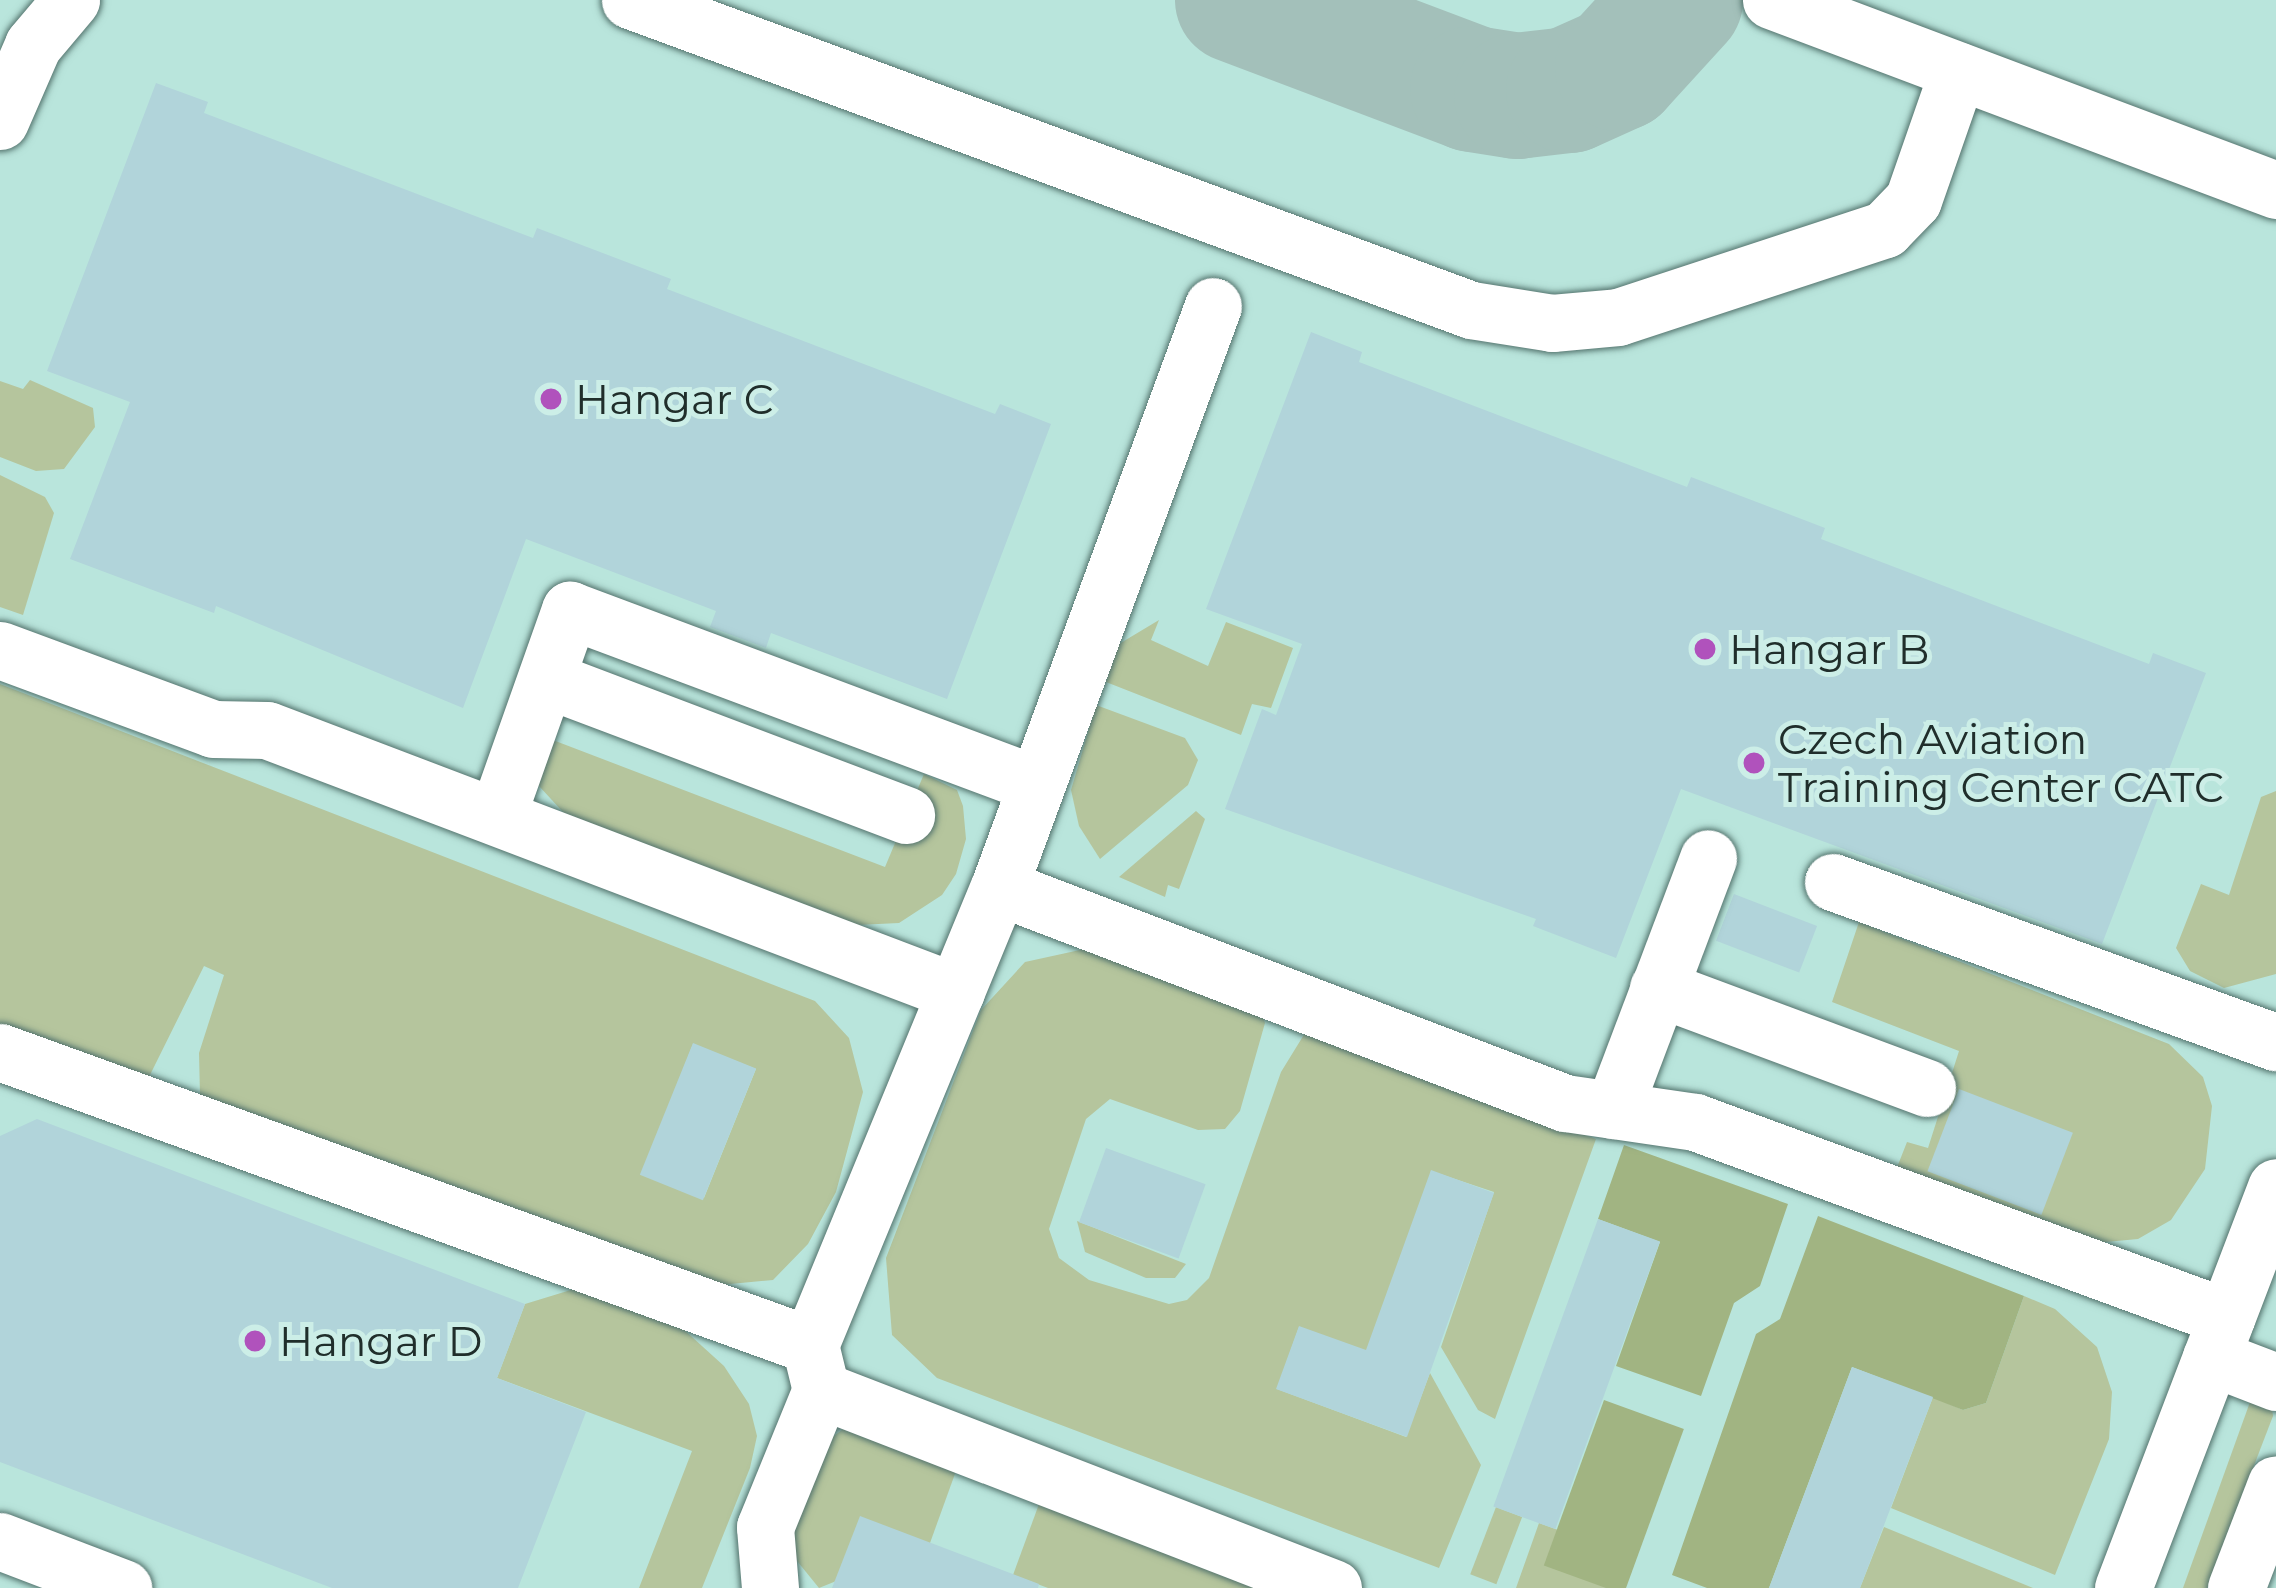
<!DOCTYPE html>
<style>
body{margin:0}
#map{position:relative;width:2276px;height:1588px;overflow:hidden;background:#cceee7;font-family:Montserrat,sans-serif}
div>[style]{position:absolute}
.built>*{inset:0;background:#b9e5dc;transform-origin:0 0}
.green>*{inset:0;background:#b5c59d;transform-origin:0 0}
.forest>*{inset:0;background:#a1b482;transform-origin:0 0}
.taxiway>*{height:126px;margin:-63px;padding:0 63px;transform-origin:63px;border-radius:63px;background:#a3c0ba}
.building>*{inset:0;background:#b1d4da;transform-origin:0 0}
.roads{filter:drop-shadow(0 0 3px #53736d) drop-shadow(0 0 3px #53736d)}
.minor>*{height:57px;margin:-28.5px;padding:0 28.5px;transform-origin:28.5px;border-radius:28.5px;background:#fff}
.dots>*{width:33px;height:33px;translate:-50% -50%;box-sizing:border-box;border:6px solid #cceee7;border-radius:50%}
span{translate:-50% -50%;white-space:nowrap;text-align:center;line-height:1.15;-webkit-text-stroke:10px #cceee7;paint-order:stroke}
.poi-label{font-size:42px;color:#202e2b}
.left{translate:0 -50%;text-align:left}
</style>
<div id="map">
<div class="built">
<div style="left:0;top:0;width:2276px;height:1588px"></div>
</div>
<div class="green">
<div style="clip-path:polygon(30px 380px,93px 408px,95px 427px,64px 469px,36px 471px,0 457px,0 381px,23px 389px)"></div>
<div style="clip-path:polygon(0 475px,45px 497px,54px 513px,23px 615px,0 607px)"></div>
<div style="clip-path:polygon(1159px 620px,1151px 640px,1208px 666px,1226px 622px,1293px 648px,1271px 708px,1252px 704px,1241px 735px,1106px 682px,1119px 644px)"></div>
<div style="clip-path:polygon(evenodd,0 684px,815px 1001px,849px 1038px,863px 1092px,836px 1192px,808px 1244px,773px 1280px,720px 1285px,200px 1096px,199px 1053px,224px 975px,204px 966px,149px 1077px,0 1025px,0 684px,693px 1044px,756px 1069px,704px 1198px,642px 1174px,693px 1044px)"></div>
<div style="clip-path:polygon(1096px 705px,1185px 738px,1198px 760px,1188px 785px,1100px 859px,1079px 826px,1071px 790px)"></div>
<div style="clip-path:polygon(545px 737px,885px 867px,924px 774px,957px 790px,963px 806px,966px 839px,956px 874px,942px 895px,899px 923px,857px 925px,573px 823px,539px 786px)"></div>
<div style="clip-path:polygon(2276px 791px,2276px 974px,2224px 988px,2190px 971px,2176px 948px,2201px 884px,2229px 895px,2261px 797px)"></div>
<div style="clip-path:polygon(1196px 811px,1205px 819px,1179px 889px,1168px 885px,1165px 897px,1119px 877px)"></div>
<div style="clip-path:polygon(1859px 922px,2169px 1044px,2203px 1077px,2212px 1106px,2205px 1169px,2171px 1220px,2138px 1239px,2095px 1243px,1894px 1175px,1907px 1142px,1928px 1148px,1959px 1051px,1832px 1002px)"></div>
<div style="clip-path:polygon(1089px 948px,1262px 1014px,1265px 1023px,1240px 1111px,1225px 1129px,1198px 1130px,1110px 1099px,1086px 1119px,1049px 1229px,1059px 1258px,1089px 1280px,1169px 1304px,1187px 1300px,1209px 1278px,1281px 1072px,1305px 1033px,1596px 1139px,1495px 1419px,1478px 1410px,1441px 1347px,1494px 1192px,1431px 1171px,1403px 1364px,1299px 1327px,1277px 1389px,1406px 1437px,1430px 1373px,1481px 1465px,1439px 1568px,937px 1378px,892px 1335px,886px 1258px,981px 1010px,1025px 962px)"></div>
<div style="clip-path:polygon(1077px 1221px,1186px 1264px,1175px 1278px,1146px 1278px,1085px 1252px)"></div>
<div style="clip-path:polygon(574px 1289px,681px 1327px,724px 1366px,749px 1404px,757px 1436px,750px 1468px,702px 1588px,639px 1588px,692px 1451px,497px 1378px,525px 1304px)"></div>
<div style="clip-path:polygon(2024px 1296px,2055px 1309px,2097px 1347px,2112px 1392px,2109px 1439px,2055px 1575px,1891px 1508px,1933px 1397px,1963px 1410px,1986px 1403px)"></div>
<div style="clip-path:polygon(2250px 1402px,2272px 1409px,2273px 1416px,2207px 1588px,2183px 1588px)"></div>
<div style="clip-path:polygon(850px 1424px,956px 1471px,930px 1543px,819px 1588px,793px 1556px,791px 1533px,827px 1441px)"></div>
<div style="clip-path:polygon(1039px 1504px,1262px 1588px,1048px 1588px,1013px 1575px)"></div>
<div style="left:1496px;top:1507px;width:28px;height:72px;rotate:21deg"></div>
<div style="clip-path:polygon(1539px 1523px,1558px 1530px,1545px 1565px,1608px 1588px,1516px 1588px)"></div>
<div style="clip-path:polygon(1884px 1527px,2033px 1588px,1860px 1588px)"></div>
</div>
<div class="forest">
<div style="clip-path:polygon(1624px 1145px,1788px 1204px,1760px 1286px,1734px 1303px,1701px 1396px,1616px 1366px,1660px 1242px,1598px 1219px)"></div>
<div style="clip-path:polygon(1818px 1216px,2024px 1296px,1986px 1403px,1963px 1410px,1852px 1367px,1769px 1588px,1707px 1588px,1672px 1575px,1756px 1334px,1780px 1319px)"></div>
<div style="left:1604px;top:1400px;width:85px;height:176px;rotate:20deg"></div>
</div>
<div class="taxiway">
<div style="left:1238px;top:0;width:251px;rotate:20.7deg"></div>
<div style="left:1473px;top:89px;width:45px;rotate:9deg"></div>
<div style="left:1517px;top:96px;width:52px;rotate:-6.6deg"></div>
<div style="left:1569px;top:90px;width:54px;rotate:-24.2deg"></div>
<div style="left:1618px;top:68px;width:92px;rotate:-47.6deg"></div>
</div>
<div class="building">
<div style="clip-path:polygon(156px 83px,208px 102px,204px 113px,533px 238px,537px 228px,671px 279px,667px 289px,995px 414px,1000px 404px,1051px 424px,947px 699px,771px 633px,766px 648px,710px 627px,716px 611px,526px 539px,463px 708px,216px 606px,214px 613px,70px 559px,130px 402px,47px 371px)"></div>
<div style="clip-path:polygon(1311px 332px,1362px 352px,1359px 362px,1687px 487px,1691px 477px,1825px 528px,1821px 539px,2149px 664px,2153px 653px,2206px 673px,2102px 944px,1681px 789px,1616px 958px,1533px 926px,1536px 919px,1225px 809px,1262px 709px,1276px 715px,1302px 644px,1206px 609px)"></div>
<div style="left:1734px;top:894px;width:89px;height:50px;rotate:21deg"></div>
<div style="left:693px;top:1043px;width:68px;height:142px;rotate:22deg"></div>
<div style="left:1959px;top:1089px;width:122px;height:88px;rotate:21deg"></div>
<div style="clip-path:polygon(37px 1119px,525px 1304px,497px 1378px,586px 1412px,518px 1588px,332px 1588px,0 1462px,0 1136px)"></div>
<div style="left:1106px;top:1148px;width:106px;height:79px;rotate:20deg"></div>
<div style="clip-path:polygon(1431px 1170px,1494px 1193px,1407px 1437px,1276px 1389px,1299px 1326px,1366px 1350px)"></div>
<div style="left:1598px;top:1219px;width:66px;height:306px;rotate:20deg"></div>
<div style="clip-path:polygon(1852px 1367px,1933px 1397px,1860px 1588px,1769px 1588px)"></div>
<div style="clip-path:polygon(860px 1516px,1039px 1584px,1038px 1588px,832px 1588px)"></div>
</div>
<div class="roads">
<div class="minor">
<div style="left:630px;top:0;width:896px;rotate:20.23deg"></div>
<div style="left:1471px;top:310px;width:82px;rotate:9.1deg"></div>
<div style="left:1552px;top:323px;width:66px;rotate:-5.2deg"></div>
<div style="left:1618px;top:317px;width:281px;rotate:-18.2deg"></div>
<div style="left:1885px;top:229px;width:40px;rotate:-46deg"></div>
<div style="left:1913px;top:200px;width:137px;rotate:-70.8deg"></div>
<div style="left:1771px;top:0;width:540px;rotate:20.62deg"></div>
<div style="left:0;top:121px;width:83px;rotate:-66.5deg"></div>
<div style="left:33px;top:45px;width:59px;rotate:-49.8deg"></div>
<div style="left:0;top:650px;width:227px;rotate:20.3deg"></div>
<div style="left:213px;top:729px;width:54px;rotate:1.1deg"></div>
<div style="left:267px;top:730px;width:737px;rotate:20.82deg"></div>
<div style="left:546px;top:679px;width:385px;rotate:20.7deg"></div>
<div style="left:497px;top:816px;width:219px;rotate:-70.5deg"></div>
<div style="left:570px;top:610px;width:497px;rotate:20.5deg"></div>
<div style="left:1833px;top:882px;width:471px;rotate:19.9deg"></div>
<div style="left:999px;top:887px;width:606px;rotate:20.89deg"></div>
<div style="left:1565px;top:1103px;width:131px;rotate:8.3deg"></div>
<div style="left:1695px;top:1122px;width:566px;rotate:20.16deg"></div>
<div style="left:1658px;top:988px;width:287px;rotate:20.4deg"></div>
<div style="left:0;top:1052px;width:861px;rotate:19.89deg"></div>
<div style="left:1613px;top:1110px;width:269px;rotate:-69.3deg"></div>
<div style="left:2211px;top:1357px;width:70px;rotate:21deg"></div>
<div style="left:821px;top:1390px;width:549px;rotate:21.14deg"></div>
<div style="left:0;top:1541px;width:132px;rotate:20.9deg"></div>
<div style="left:770px;top:1588px;width:61px;rotate:-94.7deg"></div>
<div style="left:765px;top:1527px;width:148px;rotate:-67.8deg"></div>
<div style="left:821px;top:1390px;width:46px;rotate:-103.7deg"></div>
<div style="left:810px;top:1345px;width:495px;rotate:-67.6deg"></div>
<div style="left:999px;top:887px;width:619px;rotate:-69.78deg"></div>
<div style="left:2123px;top:1588px;width:429px;rotate:-69.1deg"></div>
<div style="left:2236px;top:1588px;width:111px;rotate:-69deg"></div>
</div>
</div>
<div class="dots">
<div style="left:551px;top:399px;background:#b052bc"></div>
<div style="left:1705px;top:649px;background:#b052bc"></div>
<div style="left:1754px;top:763px;background:#b052bc"></div>
<div style="left:255px;top:1341px;background:#b052bc"></div>
</div>
<div class="poi-label">
<span class="left" style="left:575px;top:399px">Hangar C</span>
<span class="left" style="left:1729px;top:649px">Hangar B</span>
<span class="left" style="left:1778px;top:763px">Czech Aviation<br>Training Center CATC</span>
<span class="left" style="left:279px;top:1341px">Hangar D</span>
</div>
</div>
